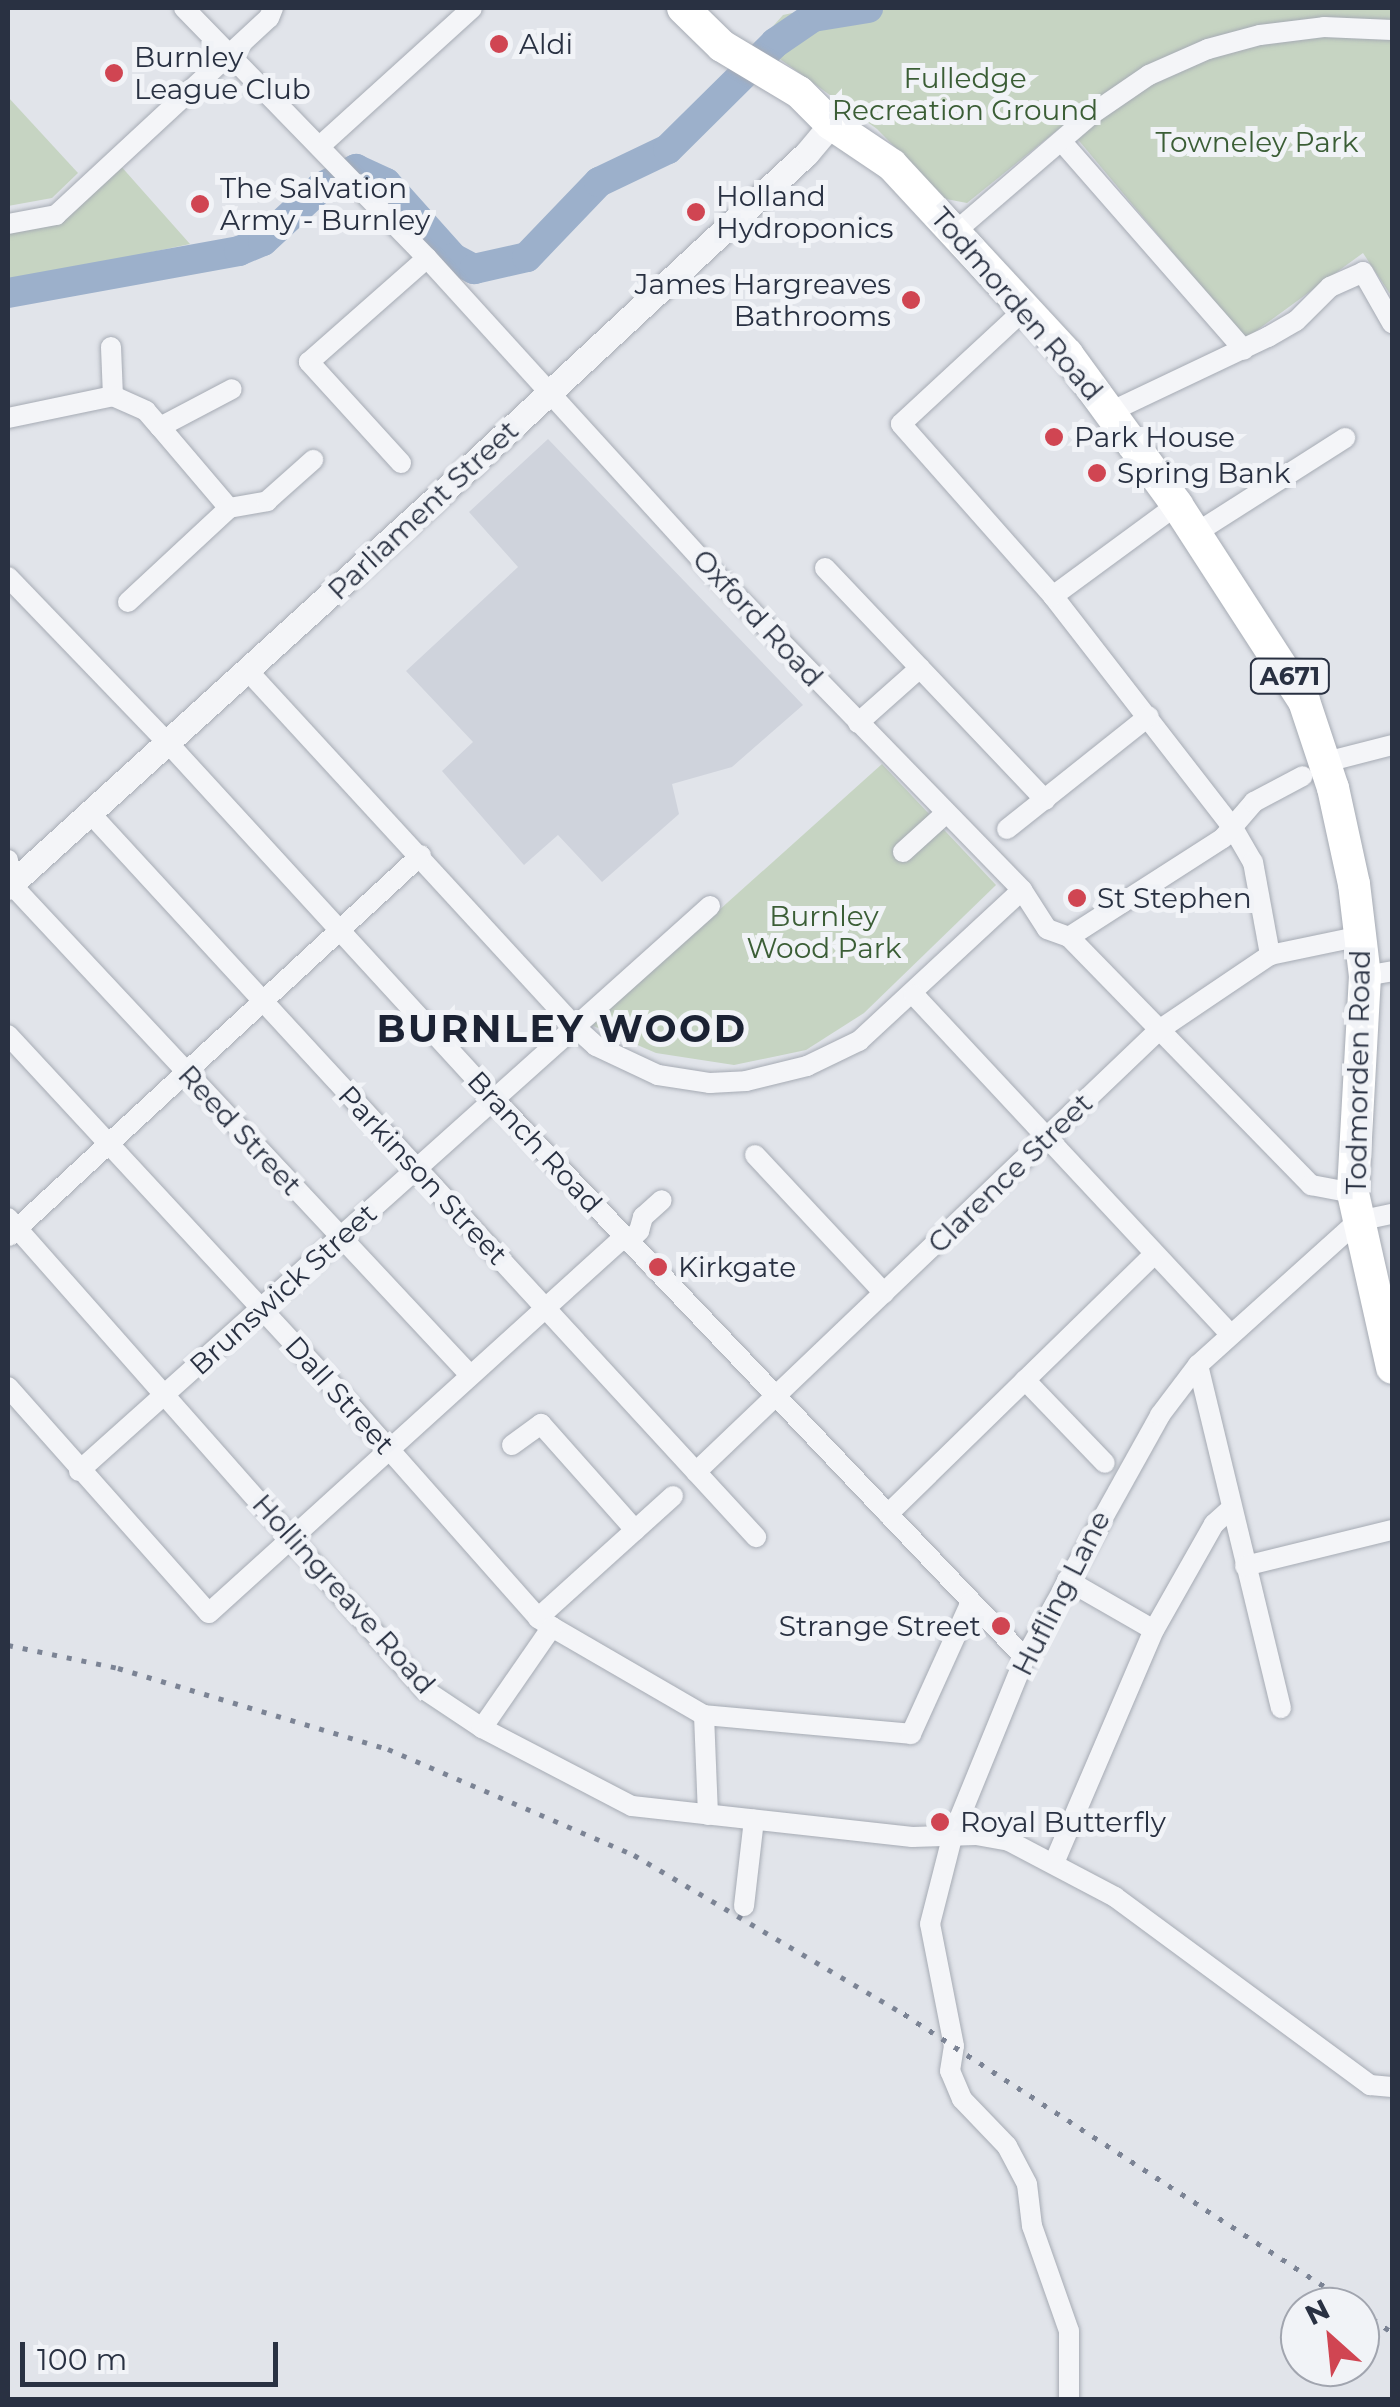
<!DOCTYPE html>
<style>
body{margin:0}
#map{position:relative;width:1400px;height:2407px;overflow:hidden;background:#e1e4ea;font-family:Montserrat,sans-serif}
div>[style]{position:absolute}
.built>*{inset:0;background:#cfd3dc}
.green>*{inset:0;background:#c6d4c2}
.river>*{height:30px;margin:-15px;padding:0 15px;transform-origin:15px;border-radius:15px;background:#9cb0cb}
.roads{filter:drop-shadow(0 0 2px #a6abb4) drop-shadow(0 0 2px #a6abb4)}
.minor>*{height:20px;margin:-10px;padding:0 10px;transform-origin:10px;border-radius:10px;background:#f4f5f8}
.tertiary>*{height:25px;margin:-12.5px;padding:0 12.5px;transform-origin:12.5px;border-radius:12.5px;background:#f4f5f8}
.trunk>*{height:32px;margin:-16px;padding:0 16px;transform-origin:16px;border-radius:16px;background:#fff}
.rail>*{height:5px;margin-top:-2.5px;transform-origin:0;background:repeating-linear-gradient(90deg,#7b8394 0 5px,transparent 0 15px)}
.dots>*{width:28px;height:28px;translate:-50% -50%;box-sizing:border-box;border:5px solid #f1f3f7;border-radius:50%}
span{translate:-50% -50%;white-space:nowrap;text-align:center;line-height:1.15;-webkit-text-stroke:10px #f1f3f7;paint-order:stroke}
.shield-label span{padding:2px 8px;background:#f1f3f7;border:2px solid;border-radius:8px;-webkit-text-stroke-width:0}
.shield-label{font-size:25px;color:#293142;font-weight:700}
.poi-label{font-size:28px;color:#293142}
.left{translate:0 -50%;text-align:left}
.right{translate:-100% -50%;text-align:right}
.park-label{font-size:28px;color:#3b5e36}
.street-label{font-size:28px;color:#293142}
.district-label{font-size:38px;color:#1b2233;font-weight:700;letter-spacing:2.5px}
.frame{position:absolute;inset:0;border:10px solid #293142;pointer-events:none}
.north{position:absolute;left:1280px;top:2287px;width:100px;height:100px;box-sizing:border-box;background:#f1f3f7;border:2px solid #a1a5af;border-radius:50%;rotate:333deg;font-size:28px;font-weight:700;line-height:40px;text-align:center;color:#293142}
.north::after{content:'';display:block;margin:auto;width:35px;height:45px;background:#d04552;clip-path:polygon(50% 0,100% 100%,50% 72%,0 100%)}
.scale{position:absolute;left:20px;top:2342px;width:258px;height:45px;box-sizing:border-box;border:5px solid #293142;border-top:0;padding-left:12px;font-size:30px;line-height:35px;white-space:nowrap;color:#293142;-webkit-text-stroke:8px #f1f3f7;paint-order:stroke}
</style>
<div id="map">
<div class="built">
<div style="clip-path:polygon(548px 439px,803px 705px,732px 767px,672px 784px,679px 814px,602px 882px,558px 835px,524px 865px,442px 771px,473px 742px,406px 671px,518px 567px,469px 512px)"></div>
</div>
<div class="green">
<div style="clip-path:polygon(815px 8px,1392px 8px,1392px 297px,1363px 253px,1245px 339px,1065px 124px,967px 203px,946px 199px,877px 129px,758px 43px,783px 15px)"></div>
<div style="clip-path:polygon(8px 97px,78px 173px,52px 198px,8px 206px)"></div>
<div style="clip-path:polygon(119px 164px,190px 244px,8px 282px,8px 227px,59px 218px)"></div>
<div style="clip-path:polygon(882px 764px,996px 885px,864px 1013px,806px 1050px,734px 1065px,656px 1053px,591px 1025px)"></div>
</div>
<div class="river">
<div style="left:8px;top:293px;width:235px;rotate:-10.3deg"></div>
<div style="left:239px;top:251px;width:26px;rotate:-23deg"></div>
<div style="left:263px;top:241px;width:78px;rotate:-42.9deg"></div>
<div style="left:320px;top:188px;width:41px;rotate:-27.8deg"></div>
<div style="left:356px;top:169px;width:33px;rotate:25deg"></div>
<div style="left:386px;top:183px;width:101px;rotate:48.2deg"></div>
<div style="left:453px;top:258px;width:24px;rotate:28deg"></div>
<div style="left:474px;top:269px;width:54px;rotate:-12.8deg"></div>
<div style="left:527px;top:257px;width:104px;rotate:-46.2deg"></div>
<div style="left:599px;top:182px;width:76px;rotate:-25.6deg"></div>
<div style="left:668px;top:149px;width:151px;rotate:-44.7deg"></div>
<div style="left:775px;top:43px;width:46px;rotate:-34.4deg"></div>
<div style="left:813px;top:17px;width:56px;rotate:-9.3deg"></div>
</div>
<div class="roads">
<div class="minor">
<div style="left:184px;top:8px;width:349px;rotate:45.8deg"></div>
<div style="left:427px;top:258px;width:425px;rotate:47.7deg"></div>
<div style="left:713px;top:572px;width:443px;rotate:45.8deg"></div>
<div style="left:1022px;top:890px;width:46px;rotate:57.3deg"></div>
<div style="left:1047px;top:929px;width:23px;rotate:20deg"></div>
<div style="left:1069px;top:937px;width:347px;rotate:45.7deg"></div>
<div style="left:1311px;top:1185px;width:43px;rotate:10.8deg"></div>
<div style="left:1062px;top:142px;width:276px;rotate:48.8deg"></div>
<div style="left:320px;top:146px;width:205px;rotate:-42.2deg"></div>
<div style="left:8px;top:224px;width:49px;rotate:-10.6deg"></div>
<div style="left:56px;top:215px;width:290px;rotate:-42.8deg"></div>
<div style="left:269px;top:18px;width:11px;rotate:-68deg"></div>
<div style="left:956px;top:231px;width:179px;rotate:-40.7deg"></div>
<div style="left:1092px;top:114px;width:69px;rotate:-34.4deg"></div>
<div style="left:1149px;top:75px;width:64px;rotate:-23.8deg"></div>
<div style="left:1208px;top:49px;width:54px;rotate:-15.1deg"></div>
<div style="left:1260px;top:35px;width:64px;rotate:-7.1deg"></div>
<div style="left:1324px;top:27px;width:68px;rotate:2.5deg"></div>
<div style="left:1025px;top:309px;width:169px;rotate:137.2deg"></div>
<div style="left:901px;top:424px;width:230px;rotate:48.5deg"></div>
<div style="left:1053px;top:596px;width:294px;rotate:52.2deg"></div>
<div style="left:1233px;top:828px;width:39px;rotate:60deg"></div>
<div style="left:1253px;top:862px;width:95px;rotate:79.6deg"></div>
<div style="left:111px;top:347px;width:49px;rotate:87.7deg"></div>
<div style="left:1112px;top:411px;width:173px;rotate:-25.4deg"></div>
<div style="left:1268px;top:337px;width:32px;rotate:-30deg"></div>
<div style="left:1296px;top:321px;width:48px;rotate:-45deg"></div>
<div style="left:1330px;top:287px;width:36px;rotate:-24deg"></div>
<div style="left:1363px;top:272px;width:59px;rotate:60.4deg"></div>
<div style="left:8px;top:418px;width:107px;rotate:-11.8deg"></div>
<div style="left:113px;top:396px;width:36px;rotate:24deg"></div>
<div style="left:146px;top:411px;width:21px;rotate:49deg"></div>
<div style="left:160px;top:427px;width:81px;rotate:-27.8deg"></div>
<div style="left:160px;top:427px;width:106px;rotate:49.6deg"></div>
<div style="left:401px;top:463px;width:137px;rotate:-132.3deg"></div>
<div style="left:309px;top:362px;width:157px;rotate:-41.4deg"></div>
<div style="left:1196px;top:533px;width:177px;rotate:-32.5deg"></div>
<div style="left:825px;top:568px;width:320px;rotate:46.5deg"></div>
<div style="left:8px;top:577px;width:231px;rotate:46.1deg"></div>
<div style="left:168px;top:743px;width:483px;rotate:47.5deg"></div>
<div style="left:494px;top:1099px;width:771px;rotate:46.47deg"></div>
<div style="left:1053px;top:596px;width:154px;rotate:-36.3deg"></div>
<div style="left:128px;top:602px;width:138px;rotate:-42.9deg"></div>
<div style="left:229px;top:508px;width:39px;rotate:-10deg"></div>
<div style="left:267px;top:501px;width:62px;rotate:-41.7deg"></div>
<div style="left:248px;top:671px;width:483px;rotate:47.4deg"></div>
<div style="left:575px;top:1027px;width:28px;rotate:42deg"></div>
<div style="left:596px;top:1046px;width:68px;rotate:25.1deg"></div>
<div style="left:658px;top:1075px;width:53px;rotate:8.7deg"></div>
<div style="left:710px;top:1083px;width:36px;rotate:-3deg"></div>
<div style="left:746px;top:1081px;width:63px;rotate:-13.8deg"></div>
<div style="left:807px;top:1066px;width:58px;rotate:-25.7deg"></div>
<div style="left:859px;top:1041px;width:222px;rotate:-42.8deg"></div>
<div style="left:858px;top:723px;width:83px;rotate:-41.6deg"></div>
<div style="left:1326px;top:762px;width:68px;rotate:-14.4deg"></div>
<div style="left:90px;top:813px;width:984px;rotate:47.39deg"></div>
<div style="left:1007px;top:829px;width:181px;rotate:-38.5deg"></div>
<div style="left:903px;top:852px;width:57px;rotate:-42.1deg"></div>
<div style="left:8px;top:860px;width:24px;rotate:83deg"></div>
<div style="left:11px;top:884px;width:672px;rotate:46.93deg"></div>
<div style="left:1069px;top:937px;width:183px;rotate:-32.7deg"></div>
<div style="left:1223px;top:838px;width:48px;rotate:-49.3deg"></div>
<div style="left:1254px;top:802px;width:55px;rotate:-28deg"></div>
<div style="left:1365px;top:976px;width:27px;rotate:-10deg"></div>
<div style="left:914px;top:995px;width:463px;rotate:47deg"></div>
<div style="left:8px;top:1035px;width:468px;rotate:47.2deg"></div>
<div style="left:326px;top:1378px;width:320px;rotate:48.5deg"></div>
<div style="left:538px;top:1618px;width:17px;rotate:33deg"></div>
<div style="left:552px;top:1627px;width:176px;rotate:30.1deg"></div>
<div style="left:704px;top:1715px;width:208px;rotate:5.2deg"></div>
<div style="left:911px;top:1734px;width:145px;rotate:-65.6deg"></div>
<div style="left:755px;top:1155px;width:189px;rotate:46.9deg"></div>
<div style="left:8px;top:1218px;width:630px;rotate:48.54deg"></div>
<div style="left:425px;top:1690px;width:69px;rotate:33.7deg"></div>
<div style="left:482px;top:1728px;width:169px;rotate:27.5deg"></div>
<div style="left:632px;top:1806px;width:282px;rotate:6.3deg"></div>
<div style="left:912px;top:1837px;width:64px;rotate:-1.8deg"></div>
<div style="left:976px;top:1835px;width:34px;rotate:10deg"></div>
<div style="left:1009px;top:1841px;width:120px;rotate:27.8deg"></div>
<div style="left:1115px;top:1897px;width:317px;rotate:36.4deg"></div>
<div style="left:1370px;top:2085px;width:22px;rotate:5deg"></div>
<div style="left:9px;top:1236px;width:561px;rotate:-42.76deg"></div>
<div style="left:628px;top:1242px;width:16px;rotate:-45deg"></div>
<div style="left:639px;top:1231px;width:15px;rotate:-74deg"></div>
<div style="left:643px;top:1217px;width:25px;rotate:-42deg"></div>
<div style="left:1198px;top:1365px;width:353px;rotate:76.4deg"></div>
<div style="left:1025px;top:1380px;width:115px;rotate:46.1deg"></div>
<div style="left:8px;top:1387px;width:302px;rotate:48.4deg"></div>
<div style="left:209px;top:1613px;width:560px;rotate:-42.18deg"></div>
<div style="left:512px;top:1445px;width:36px;rotate:-36deg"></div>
<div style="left:541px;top:1424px;width:142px;rotate:48.4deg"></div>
<div style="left:79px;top:1471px;width:847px;rotate:-41.84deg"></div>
<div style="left:696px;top:1472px;width:640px;rotate:-43.67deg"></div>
<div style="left:1159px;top:1030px;width:134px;rotate:-34deg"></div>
<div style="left:1270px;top:955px;width:93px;rotate:-11.8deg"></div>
<div style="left:888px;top:1514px;width:372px;rotate:-44.3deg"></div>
<div style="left:1245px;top:1566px;width:151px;rotate:-13.8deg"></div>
<div style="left:1067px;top:1580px;width:100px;rotate:29.9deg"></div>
<div style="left:538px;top:1618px;width:182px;rotate:-42.1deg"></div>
<div style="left:704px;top:1715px;width:100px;rotate:87.7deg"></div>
<div style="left:482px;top:1728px;width:123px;rotate:-55.3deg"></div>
<div style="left:1054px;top:1863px;width:254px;rotate:-66.8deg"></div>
<div style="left:1154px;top:1630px;width:122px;rotate:-60.5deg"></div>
<div style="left:1214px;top:1524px;width:24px;rotate:-42deg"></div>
<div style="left:744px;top:1906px;width:87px;rotate:-83.4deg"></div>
<div style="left:1069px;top:2400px;width:69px;rotate:-90deg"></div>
<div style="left:1069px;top:2331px;width:111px;rotate:-109.4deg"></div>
<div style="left:1032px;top:2226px;width:42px;rotate:-96.8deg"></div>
<div style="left:1027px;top:2184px;width:43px;rotate:-117.8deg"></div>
<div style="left:1007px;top:2146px;width:65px;rotate:-133.8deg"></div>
<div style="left:962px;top:2099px;width:30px;rotate:-113deg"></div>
<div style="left:950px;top:2071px;width:25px;rotate:-81deg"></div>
<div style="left:954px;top:2046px;width:124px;rotate:-101.1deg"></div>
<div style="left:930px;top:1924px;width:93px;rotate:-75.7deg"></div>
<div style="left:953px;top:1834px;width:190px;rotate:-67.8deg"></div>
<div style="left:1025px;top:1658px;width:278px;rotate:-60.9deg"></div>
<div style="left:1160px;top:1415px;width:63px;rotate:-52.8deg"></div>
<div style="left:1198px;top:1365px;width:215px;rotate:-42deg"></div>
<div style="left:1358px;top:1221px;width:35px;rotate:-12deg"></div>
</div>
<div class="tertiary">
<div style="left:8px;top:887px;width:577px;rotate:-42.26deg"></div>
<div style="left:435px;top:499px;width:508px;rotate:-42.93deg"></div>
<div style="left:807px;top:153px;width:38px;rotate:-50deg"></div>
</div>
<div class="trunk">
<div style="left:683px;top:8px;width:54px;rotate:44.3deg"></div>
<div style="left:722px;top:46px;width:90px;rotate:30.9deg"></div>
<div style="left:799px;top:92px;width:45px;rotate:45deg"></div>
<div style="left:831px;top:124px;width:73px;rotate:33.9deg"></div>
<div style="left:892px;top:165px;width:258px;rotate:47.2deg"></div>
<div style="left:1067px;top:354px;width:187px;rotate:53.9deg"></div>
<div style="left:1177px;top:505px;width:234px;rotate:57.1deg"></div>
<div style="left:1304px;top:701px;width:92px;rotate:71.6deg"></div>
<div style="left:1333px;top:788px;width:98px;rotate:77.7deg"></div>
<div style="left:1354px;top:884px;width:93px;rotate:83.2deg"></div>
<div style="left:1365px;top:976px;width:217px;rotate:93.2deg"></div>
<div style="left:1353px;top:1193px;width:179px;rotate:77.4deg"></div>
</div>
</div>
<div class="rail">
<div style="left:8px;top:1645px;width:112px;rotate:11.8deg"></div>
<div style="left:118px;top:1668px;width:282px;rotate:16.7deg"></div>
<div style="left:388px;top:1749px;width:268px;rotate:23.3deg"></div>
<div style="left:634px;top:1855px;width:313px;rotate:30.5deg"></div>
<div style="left:904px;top:2014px;width:539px;rotate:32.95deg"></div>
<div style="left:1360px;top:2310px;width:39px;rotate:35deg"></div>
</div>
<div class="dots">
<div style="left:499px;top:44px;background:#d04552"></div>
<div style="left:114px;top:73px;background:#d04552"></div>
<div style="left:200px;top:204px;background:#d04552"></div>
<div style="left:696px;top:212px;background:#d04552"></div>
<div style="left:911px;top:300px;background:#d04552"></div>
<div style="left:1054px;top:437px;background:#d04552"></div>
<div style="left:1097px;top:473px;background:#d04552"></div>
<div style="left:1077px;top:898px;background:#d04552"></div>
<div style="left:658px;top:1267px;background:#d04552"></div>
<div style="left:1001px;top:1626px;background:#d04552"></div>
<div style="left:940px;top:1822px;background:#d04552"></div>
</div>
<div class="shield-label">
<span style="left:1290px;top:676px">A671</span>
</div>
<div class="poi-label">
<span class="left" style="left:519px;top:44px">Aldi</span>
<span class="left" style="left:134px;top:73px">Burnley<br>League Club</span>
<span class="left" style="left:220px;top:204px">The Salvation<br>Army - Burnley</span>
<span class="left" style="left:716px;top:212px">Holland<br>Hydroponics</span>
<span class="right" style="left:891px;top:300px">James Hargreaves<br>Bathrooms</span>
<span class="left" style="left:1074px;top:437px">Park House</span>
<span class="left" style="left:1117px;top:473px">Spring Bank</span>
<span class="left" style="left:1097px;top:898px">St Stephen</span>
<span class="left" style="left:678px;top:1267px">Kirkgate</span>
<span class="right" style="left:981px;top:1626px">Strange Street</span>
<span class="left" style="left:960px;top:1822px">Royal Butterfly</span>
</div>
<div class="park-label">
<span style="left:965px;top:94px">Fulledge<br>Recreation Ground</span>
<span style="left:1257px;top:142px">Towneley Park</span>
<span style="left:824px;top:932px">Burnley<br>Wood Park</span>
</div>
<div class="street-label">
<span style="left:1017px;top:304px;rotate:49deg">Todmorden Road</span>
<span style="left:423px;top:510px;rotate:-43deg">Parliament Street</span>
<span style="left:758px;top:618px;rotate:47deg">Oxford Road</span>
<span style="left:1358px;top:1072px;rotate:-89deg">Todmorden Road</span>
<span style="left:240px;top:1130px;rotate:47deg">Reed Street</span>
<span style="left:535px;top:1142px;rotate:47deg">Branch Road</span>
<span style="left:1010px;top:1173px;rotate:-44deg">Clarence Street</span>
<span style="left:423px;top:1175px;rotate:47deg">Parkinson Street</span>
<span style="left:283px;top:1289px;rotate:-42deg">Brunswick Street</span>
<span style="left:340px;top:1395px;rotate:48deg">Dall Street</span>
<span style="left:1061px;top:1593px;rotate:-63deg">Hufling Lane</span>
<span style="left:344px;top:1594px;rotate:48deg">Hollingreave Road</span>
</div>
<div class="district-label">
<span style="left:562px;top:1029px">BURNLEY WOOD</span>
</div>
<div class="frame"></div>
<div class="north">N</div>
<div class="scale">100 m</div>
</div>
